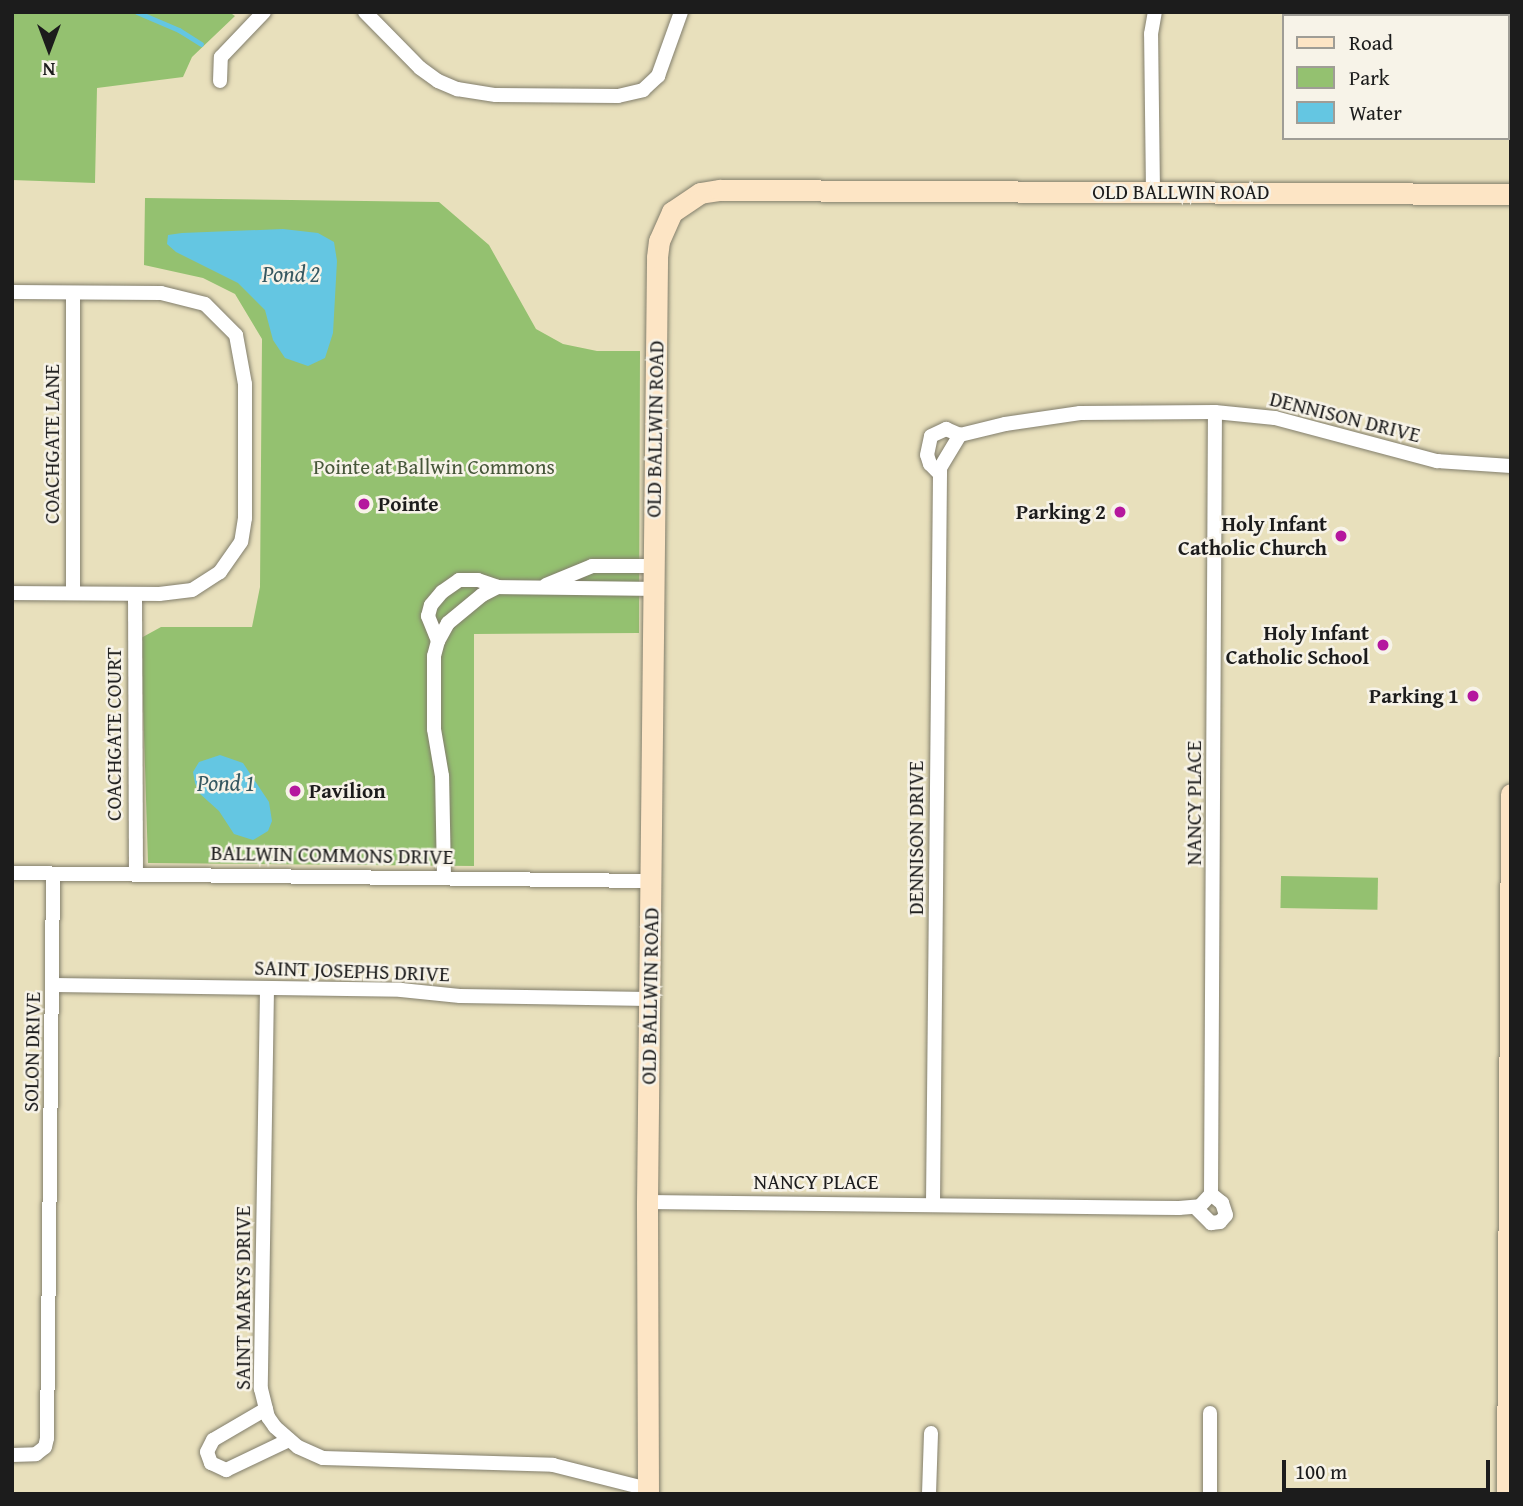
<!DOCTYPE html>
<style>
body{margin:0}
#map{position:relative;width:1523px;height:1506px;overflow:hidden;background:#e8e0bc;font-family:"Gentium Book Plus",serif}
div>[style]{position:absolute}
.green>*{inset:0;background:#94c170;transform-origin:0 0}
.water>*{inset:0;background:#64c6e2}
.stream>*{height:4.5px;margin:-2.25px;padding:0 2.25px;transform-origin:2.25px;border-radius:2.25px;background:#64c6e2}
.roads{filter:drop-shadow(0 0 2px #827e6c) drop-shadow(0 0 2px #827e6c)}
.street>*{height:14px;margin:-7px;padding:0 7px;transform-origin:7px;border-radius:7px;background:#fff}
.secondary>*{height:21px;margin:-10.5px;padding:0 10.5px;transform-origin:10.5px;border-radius:10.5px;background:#fde5c5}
.dots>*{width:19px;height:19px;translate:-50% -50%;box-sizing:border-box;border:4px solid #f7f3e8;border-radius:50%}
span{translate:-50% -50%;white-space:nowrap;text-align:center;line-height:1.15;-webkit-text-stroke:5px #f7f3e8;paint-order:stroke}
.street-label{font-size:21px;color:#1c1c1c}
.park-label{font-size:21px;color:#465639}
.poi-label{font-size:21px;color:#1c1c1c;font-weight:700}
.left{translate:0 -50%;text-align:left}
.right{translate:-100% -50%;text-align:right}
.water-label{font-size:23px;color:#355861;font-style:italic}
.frame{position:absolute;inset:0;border:14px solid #1c1c1c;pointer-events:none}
.legend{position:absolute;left:1282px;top:14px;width:228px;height:126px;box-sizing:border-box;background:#f7f3e8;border:2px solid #9f9d96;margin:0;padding:9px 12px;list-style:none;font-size:21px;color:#1c1c1c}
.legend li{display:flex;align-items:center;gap:14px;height:35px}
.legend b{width:35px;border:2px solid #9f9d96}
.north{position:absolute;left:14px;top:14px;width:70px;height:70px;-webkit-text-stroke:5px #f7f3e8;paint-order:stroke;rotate:180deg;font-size:19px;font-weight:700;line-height:28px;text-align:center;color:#1c1c1c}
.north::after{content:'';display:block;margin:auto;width:24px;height:32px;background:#1c1c1c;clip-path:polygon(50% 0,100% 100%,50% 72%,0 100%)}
.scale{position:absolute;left:1282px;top:1460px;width:208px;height:32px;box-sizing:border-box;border:4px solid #1c1c1c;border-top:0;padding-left:9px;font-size:21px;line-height:24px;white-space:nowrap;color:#1c1c1c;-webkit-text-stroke:5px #f7f3e8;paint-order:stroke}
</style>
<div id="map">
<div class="green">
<div style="clip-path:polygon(12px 12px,229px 12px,235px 16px,192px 57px,183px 77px,97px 88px,95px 183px,12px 180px)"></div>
<div style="clip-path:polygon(145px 198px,439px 202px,489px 245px,536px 329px,563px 344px,597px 351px,640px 351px,639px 633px,474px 634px,474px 866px,148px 863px,141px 638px,161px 627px,252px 627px,260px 587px,262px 339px,235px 294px,203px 278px,144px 265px)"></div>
<div style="left:1281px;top:876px;width:97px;height:32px;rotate:1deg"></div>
</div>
<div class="water">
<div style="clip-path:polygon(283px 229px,318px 233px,334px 242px,337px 261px,333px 333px,325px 358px,308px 366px,285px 358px,273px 340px,265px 310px,238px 283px,176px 252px,167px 244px,168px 235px,182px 233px)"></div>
<div style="clip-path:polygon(220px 755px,243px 763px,269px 802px,272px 821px,268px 831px,253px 840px,234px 834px,219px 811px,199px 793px,195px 783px,193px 772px,199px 762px)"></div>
</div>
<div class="stream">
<div style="left:137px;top:12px;width:46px;rotate:23.2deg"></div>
<div style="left:179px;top:30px;width:26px;rotate:32deg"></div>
</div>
<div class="roads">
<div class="street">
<div style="left:365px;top:12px;width:78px;rotate:45.5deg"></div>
<div style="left:420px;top:68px;width:22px;rotate:36deg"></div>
<div style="left:438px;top:81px;width:21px;rotate:23deg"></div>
<div style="left:457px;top:89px;width:39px;rotate:9deg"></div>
<div style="left:496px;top:95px;width:122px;rotate:0.5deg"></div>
<div style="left:618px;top:96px;width:26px;rotate:-13deg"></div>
<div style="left:643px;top:90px;width:21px;rotate:-43deg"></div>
<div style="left:658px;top:76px;width:68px;rotate:-70.2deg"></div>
<div style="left:220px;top:81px;width:24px;rotate:-88deg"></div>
<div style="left:221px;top:57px;width:62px;rotate:-46.3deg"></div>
<div style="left:1153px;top:192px;width:158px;rotate:-90.7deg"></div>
<div style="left:1151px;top:34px;width:22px;rotate:-80deg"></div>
<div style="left:12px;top:292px;width:149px;rotate:0.4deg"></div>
<div style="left:161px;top:293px;width:45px;rotate:14deg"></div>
<div style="left:205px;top:304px;width:44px;rotate:45deg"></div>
<div style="left:236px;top:335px;width:50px;rotate:79.6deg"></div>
<div style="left:245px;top:384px;width:134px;rotate:90deg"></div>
<div style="left:245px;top:518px;width:24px;rotate:99deg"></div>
<div style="left:241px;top:542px;width:37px;rotate:125deg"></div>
<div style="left:220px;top:572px;width:33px;rotate:147deg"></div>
<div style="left:192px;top:590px;width:33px;rotate:173deg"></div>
<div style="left:159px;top:594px;width:147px;rotate:-179.6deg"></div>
<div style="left:940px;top:474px;width:14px;rotate:-135deg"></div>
<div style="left:930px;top:464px;width:9px;rotate:-108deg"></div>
<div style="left:927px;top:455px;width:19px;rotate:-78deg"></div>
<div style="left:931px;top:436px;width:17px;rotate:-25deg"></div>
<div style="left:946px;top:429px;width:15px;rotate:23deg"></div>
<div style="left:546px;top:585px;width:50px;rotate:-22.4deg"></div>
<div style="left:592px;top:566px;width:61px"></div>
<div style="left:73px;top:593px;width:298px;rotate:-90deg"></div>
<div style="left:135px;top:594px;width:279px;rotate:89.8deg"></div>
<div style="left:438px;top:641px;width:27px;rotate:-112deg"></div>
<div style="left:428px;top:616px;width:11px;rotate:-75deg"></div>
<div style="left:431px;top:605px;width:17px;rotate:-50deg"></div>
<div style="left:442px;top:592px;width:21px;rotate:-35deg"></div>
<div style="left:459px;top:580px;width:19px"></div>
<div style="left:478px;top:580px;width:21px;rotate:19deg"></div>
<div style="left:12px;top:873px;width:640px;rotate:0.72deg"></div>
<div style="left:444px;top:877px;width:101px;rotate:-91.1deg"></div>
<div style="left:442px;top:776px;width:48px;rotate:-99.7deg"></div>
<div style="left:434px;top:729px;width:73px;rotate:-90deg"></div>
<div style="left:434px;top:656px;width:16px;rotate:-75deg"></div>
<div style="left:438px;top:641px;width:21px;rotate:-61deg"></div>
<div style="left:448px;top:623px;width:44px;rotate:-39.5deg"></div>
<div style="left:482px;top:595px;width:18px;rotate:-27deg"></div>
<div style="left:498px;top:587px;width:155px;rotate:0.7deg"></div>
<div style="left:54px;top:985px;width:347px;rotate:0.8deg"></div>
<div style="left:401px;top:990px;width:59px;rotate:5.8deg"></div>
<div style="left:460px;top:996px;width:189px;rotate:0.9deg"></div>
<div style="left:267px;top:989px;width:400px;rotate:90.9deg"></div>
<div style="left:261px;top:1389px;width:29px;rotate:76deg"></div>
<div style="left:268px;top:1417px;width:12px;rotate:55deg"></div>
<div style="left:275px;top:1427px;width:30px;rotate:41deg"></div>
<div style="left:298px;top:1447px;width:27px;rotate:24deg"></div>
<div style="left:323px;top:1458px;width:230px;rotate:1.7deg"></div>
<div style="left:553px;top:1465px;width:98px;rotate:14.2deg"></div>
<div style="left:647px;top:1202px;width:532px;rotate:0.65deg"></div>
<div style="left:1179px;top:1208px;width:21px;rotate:-5deg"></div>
<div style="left:1200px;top:1206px;width:16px;rotate:-47deg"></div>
<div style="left:1211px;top:1194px;width:782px;rotate:-89.71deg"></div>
<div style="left:933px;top:1203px;width:735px;rotate:-89.45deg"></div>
<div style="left:940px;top:468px;width:39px;rotate:-59deg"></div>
<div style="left:960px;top:435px;width:46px;rotate:-13.7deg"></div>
<div style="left:1005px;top:424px;width:76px;rotate:-8.3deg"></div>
<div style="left:1080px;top:413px;width:135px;rotate:-0.4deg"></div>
<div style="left:1215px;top:412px;width:60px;rotate:5.7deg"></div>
<div style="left:1275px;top:418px;width:168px;rotate:14.9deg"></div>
<div style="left:1437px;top:461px;width:74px;rotate:3.9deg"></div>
<div style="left:1195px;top:1207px;width:23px;rotate:45deg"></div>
<div style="left:1211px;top:1223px;width:9px;rotate:-6deg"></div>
<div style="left:1220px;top:1222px;width:9px;rotate:-49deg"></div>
<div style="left:1226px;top:1215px;width:13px;rotate:-108deg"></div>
<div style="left:1222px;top:1203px;width:14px;rotate:-141deg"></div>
<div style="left:266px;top:1409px;width:61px;rotate:149.7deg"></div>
<div style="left:213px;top:1440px;width:13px;rotate:117deg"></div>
<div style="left:207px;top:1452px;width:12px;rotate:70deg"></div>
<div style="left:211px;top:1463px;width:17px;rotate:25deg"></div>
<div style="left:226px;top:1470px;width:70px;rotate:-25.5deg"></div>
<div style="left:12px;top:1455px;width:24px;rotate:-2deg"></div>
<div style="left:36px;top:1454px;width:11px;rotate:-38deg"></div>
<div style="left:45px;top:1447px;width:9px;rotate:-77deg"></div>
<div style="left:47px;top:1438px;width:564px;rotate:-89.39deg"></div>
<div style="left:929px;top:1494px;width:61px;rotate:-88.1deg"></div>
<div style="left:1210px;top:1494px;width:81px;rotate:-90deg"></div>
</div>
<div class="secondary">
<div style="left:648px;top:1494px;width:292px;rotate:-90.2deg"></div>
<div style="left:647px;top:1202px;width:945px;rotate:-89.39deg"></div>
<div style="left:657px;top:257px;width:16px;rotate:-83deg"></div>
<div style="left:659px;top:241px;width:32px;rotate:-66deg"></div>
<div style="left:672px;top:212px;width:34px;rotate:-34deg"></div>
<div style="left:700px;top:193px;width:20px;rotate:-9deg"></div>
<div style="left:720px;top:190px;width:791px;rotate:0.29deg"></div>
<div style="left:1507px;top:1494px;width:700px;rotate:-89.67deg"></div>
</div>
</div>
<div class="dots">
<div style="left:364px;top:504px;background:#b5179e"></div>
<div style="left:1120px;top:512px;background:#b5179e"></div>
<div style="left:1341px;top:536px;background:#b5179e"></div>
<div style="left:1383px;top:645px;background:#b5179e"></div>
<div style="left:1473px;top:696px;background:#b5179e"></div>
<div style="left:295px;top:791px;background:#b5179e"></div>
</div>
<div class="street-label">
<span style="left:1181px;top:192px">OLD BALLWIN ROAD</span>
<span style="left:1345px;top:417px;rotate:14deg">DENNISON DRIVE</span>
<span style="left:655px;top:429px;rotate:-89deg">OLD BALLWIN ROAD</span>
<span style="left:52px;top:444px;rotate:-90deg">COACHGATE LANE</span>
<span style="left:114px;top:734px;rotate:-90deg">COACHGATE COURT</span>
<span style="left:1194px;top:803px;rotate:-90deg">NANCY PLACE</span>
<span style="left:916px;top:838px;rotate:-90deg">DENNISON DRIVE</span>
<span style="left:332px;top:855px;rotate:1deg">BALLWIN COMMONS DRIVE</span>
<span style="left:352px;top:971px;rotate:2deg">SAINT JOSEPHS DRIVE</span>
<span style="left:650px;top:996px;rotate:-89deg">OLD BALLWIN ROAD</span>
<span style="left:32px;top:1052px;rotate:-89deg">SOLON DRIVE</span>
<span style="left:816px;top:1182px">NANCY PLACE</span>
<span style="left:243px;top:1298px;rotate:-90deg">SAINT MARYS DRIVE</span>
</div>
<div class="park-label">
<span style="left:434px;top:467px">Pointe at Ballwin Commons</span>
</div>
<div class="poi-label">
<span class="left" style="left:378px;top:504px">Pointe</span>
<span class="right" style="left:1106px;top:512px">Parking 2</span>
<span class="right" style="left:1327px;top:536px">Holy Infant<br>Catholic Church</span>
<span class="right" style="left:1369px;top:645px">Holy Infant<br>Catholic School</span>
<span class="right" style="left:1459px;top:696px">Parking 1</span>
<span class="left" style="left:309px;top:791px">Pavilion</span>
</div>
<div class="water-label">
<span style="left:291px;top:274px">Pond 2</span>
<span style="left:226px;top:783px">Pond 1</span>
</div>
<div class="frame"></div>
<ul class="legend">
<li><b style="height:9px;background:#fde5c5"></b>Road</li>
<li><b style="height:19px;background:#94c170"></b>Park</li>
<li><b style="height:19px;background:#64c6e2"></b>Water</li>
</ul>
<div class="north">N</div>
<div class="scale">100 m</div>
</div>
